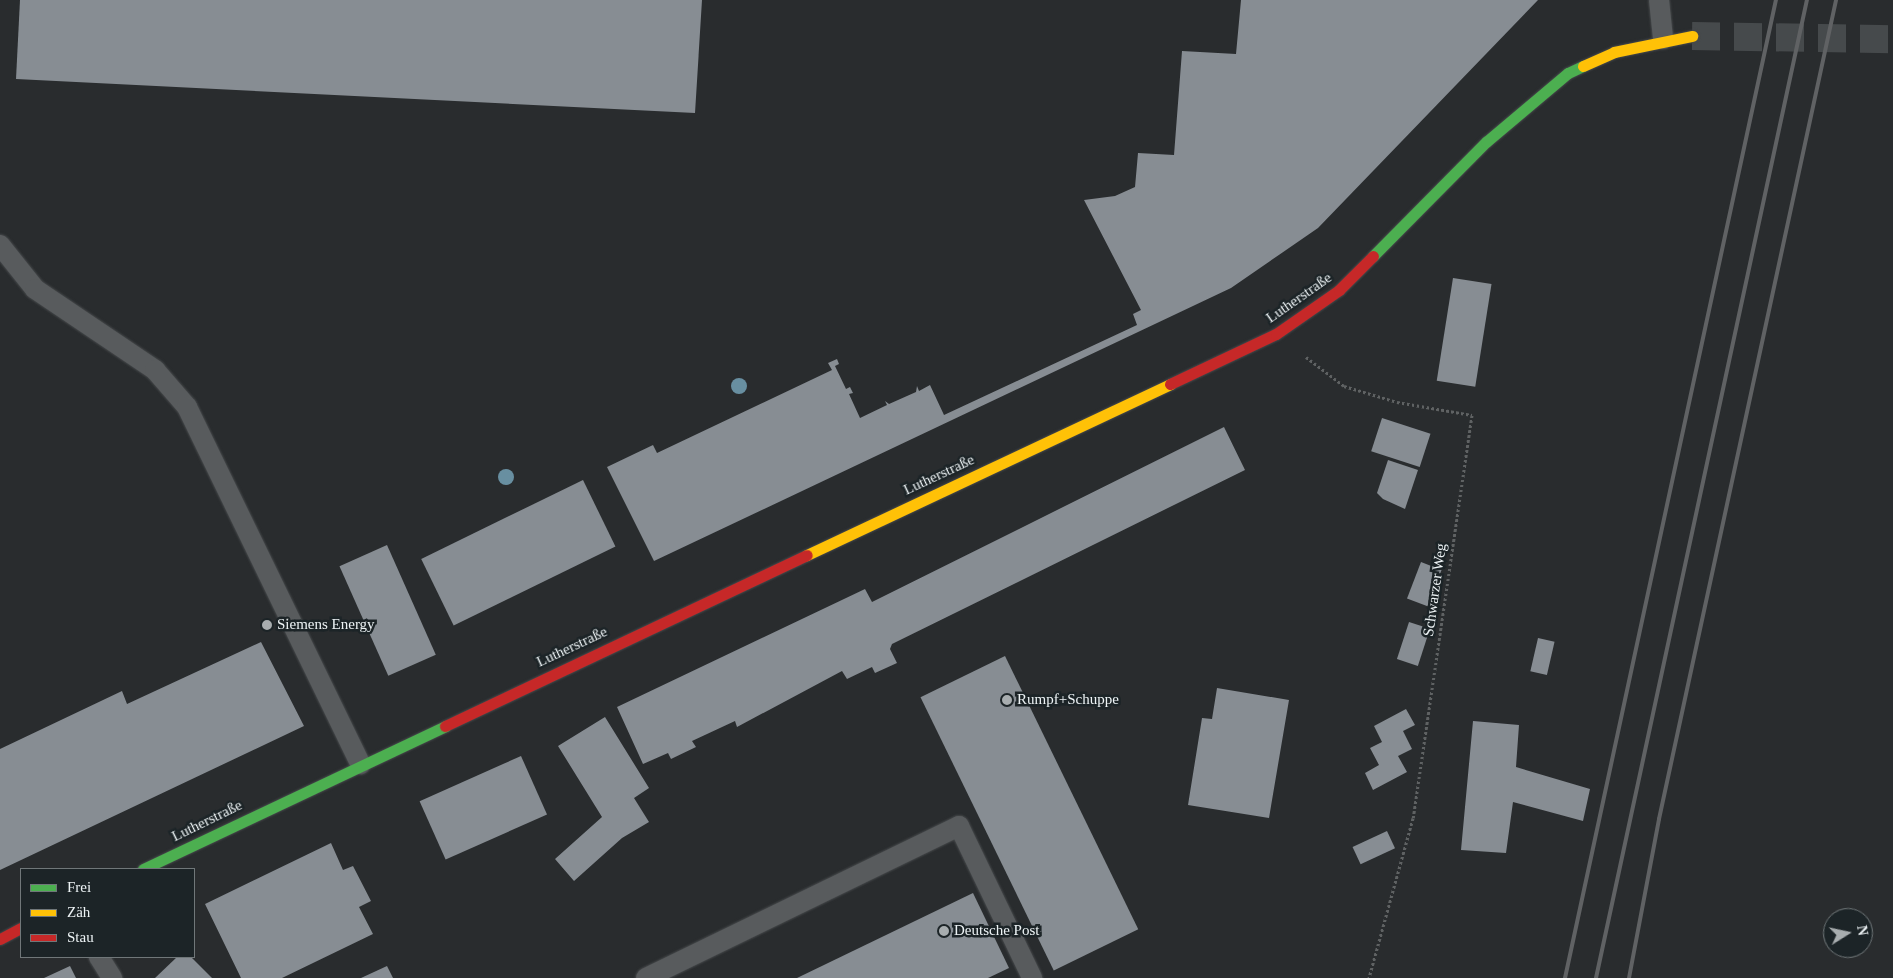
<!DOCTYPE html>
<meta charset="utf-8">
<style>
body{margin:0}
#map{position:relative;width:1893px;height:978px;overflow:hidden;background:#292c2e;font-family:"Times New Roman",serif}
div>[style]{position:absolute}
.building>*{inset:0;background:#878d93;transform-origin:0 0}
.secondary-tunnel>*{height:28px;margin-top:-14px;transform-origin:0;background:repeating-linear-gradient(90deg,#464a4c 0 28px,transparent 0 42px)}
.path>*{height:3px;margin-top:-1.5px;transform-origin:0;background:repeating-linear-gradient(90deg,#5f6263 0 2.5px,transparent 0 5px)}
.roads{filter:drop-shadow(0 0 1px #46494b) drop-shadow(0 0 1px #46494b)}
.lane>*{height:20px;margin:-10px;padding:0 10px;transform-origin:10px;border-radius:10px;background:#585b5d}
.fast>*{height:11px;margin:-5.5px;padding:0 5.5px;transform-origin:5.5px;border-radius:5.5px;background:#4caf50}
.slow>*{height:11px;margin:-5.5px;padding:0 5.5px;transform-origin:5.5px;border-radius:5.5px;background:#ffc107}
.jam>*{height:11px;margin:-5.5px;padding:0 5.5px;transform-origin:5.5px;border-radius:5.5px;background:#c62828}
.rail>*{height:4px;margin:-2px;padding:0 2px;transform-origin:2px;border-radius:2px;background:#606264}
.trees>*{width:16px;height:16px;margin:-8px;border-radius:50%;background:#688fa1}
.dots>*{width:14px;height:14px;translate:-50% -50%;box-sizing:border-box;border:2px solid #1c2427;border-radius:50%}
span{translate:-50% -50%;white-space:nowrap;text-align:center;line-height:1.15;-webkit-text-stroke:5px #1c2427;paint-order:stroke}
.street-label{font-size:15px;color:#edf3f5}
.poi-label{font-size:15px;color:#edf3f5}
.left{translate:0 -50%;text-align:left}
.legend{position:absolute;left:20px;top:868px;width:175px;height:90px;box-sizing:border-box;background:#1c2427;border:1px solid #707779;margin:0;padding:6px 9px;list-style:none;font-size:15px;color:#edf3f5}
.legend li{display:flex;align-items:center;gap:10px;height:25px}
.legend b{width:25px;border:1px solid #707779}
.north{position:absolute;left:1823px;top:908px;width:50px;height:50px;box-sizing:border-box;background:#1c2427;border:1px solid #707779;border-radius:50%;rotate:80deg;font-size:14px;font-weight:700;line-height:20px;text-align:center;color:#edf3f5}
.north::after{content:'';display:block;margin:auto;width:18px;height:22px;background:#a8adaf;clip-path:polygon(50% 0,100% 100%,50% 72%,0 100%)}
</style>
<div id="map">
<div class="building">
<div style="clip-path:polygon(20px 0,702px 0,695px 113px,16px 79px)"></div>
<div style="clip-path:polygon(1241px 0,1538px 0,1318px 228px,1231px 288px,654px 561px,607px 467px,653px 445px,657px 453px,832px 370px,828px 363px,837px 359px,839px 364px,835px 366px,846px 389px,850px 387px,853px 393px,849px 394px,860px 418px,887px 405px,885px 401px,889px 404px,916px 392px,917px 386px,919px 391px,930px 385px,944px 415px,1137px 325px,1133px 314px,1141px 310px,1084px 200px,1115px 196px,1135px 187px,1138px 153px,1174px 155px,1182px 51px,1236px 54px)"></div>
<div style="left:1453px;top:278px;width:39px;height:104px;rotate:9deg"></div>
<div style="left:1382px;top:418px;width:51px;height:35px;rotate:18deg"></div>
<div style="clip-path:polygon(1224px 427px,1245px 470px,892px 644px,890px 649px,897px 663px,875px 673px,872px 667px,847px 679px,842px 671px,737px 727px,735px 721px,692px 741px,696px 747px,671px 759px,668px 753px,643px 764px,617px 707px,865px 589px,872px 602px)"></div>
<div style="clip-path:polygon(1388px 460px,1418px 470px,1405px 509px,1383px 499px,1377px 493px)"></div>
<div style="left:583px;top:480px;width:74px;height:180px;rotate:64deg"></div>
<div style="left:387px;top:545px;width:120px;height:52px;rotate:66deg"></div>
<div style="left:1421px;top:562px;width:22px;height:39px;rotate:21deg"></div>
<div style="left:1409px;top:622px;width:22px;height:39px;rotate:18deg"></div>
<div style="left:1538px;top:638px;width:17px;height:34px;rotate:13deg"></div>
<div style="clip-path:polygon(261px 642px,304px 726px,0 870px,0 749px,122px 691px,127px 704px)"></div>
<div style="left:1005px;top:656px;width:304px;height:94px;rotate:64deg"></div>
<div style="clip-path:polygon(1217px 688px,1289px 700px,1269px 818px,1188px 805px,1202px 718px,1212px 719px)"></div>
<div style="clip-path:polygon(1406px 709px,1415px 725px,1403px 731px,1412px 749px,1398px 756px,1407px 772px,1373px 790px,1365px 773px,1379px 765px,1370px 748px,1382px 742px,1374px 726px)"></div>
<div style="clip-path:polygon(605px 717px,649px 788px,634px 798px,649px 822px,622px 838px,574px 881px,555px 859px,602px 817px,558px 746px)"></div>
<div style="clip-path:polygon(1473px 721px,1519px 725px,1516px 767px,1590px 789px,1583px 821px,1513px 802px,1506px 853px,1461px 850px)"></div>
<div style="left:521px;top:756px;width:64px;height:111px;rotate:66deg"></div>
<div style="left:1387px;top:831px;width:19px;height:38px;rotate:65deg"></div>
<div style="clip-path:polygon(331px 843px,343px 870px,353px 866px,371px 901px,359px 907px,373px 934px,282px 978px,241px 978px,205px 904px)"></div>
<div style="clip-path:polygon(973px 893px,1009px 968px,988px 978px,797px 978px)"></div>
<div style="clip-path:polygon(177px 957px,191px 957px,212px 978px,155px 978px)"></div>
<div style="clip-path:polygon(70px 966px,76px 978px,44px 978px)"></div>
<div style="clip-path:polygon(387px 966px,393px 978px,361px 978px)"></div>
</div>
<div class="secondary-tunnel">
<div style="left:1692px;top:36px;width:201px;rotate:0.9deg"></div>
</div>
<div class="path">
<div style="left:1306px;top:357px;width:48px;rotate:37.3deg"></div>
<div style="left:1344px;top:386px;width:55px;rotate:16.8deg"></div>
<div style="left:1397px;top:402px;width:76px;rotate:9.8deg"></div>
<div style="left:1472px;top:415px;width:407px;rotate:98.3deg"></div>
<div style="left:1413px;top:818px;width:166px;rotate:105.4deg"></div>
</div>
<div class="roads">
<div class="lane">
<div style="left:1659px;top:0;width:39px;rotate:84deg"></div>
<div style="left:0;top:245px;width:56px;rotate:51.5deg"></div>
<div style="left:35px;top:289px;width:145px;rotate:34deg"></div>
<div style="left:155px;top:370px;width:49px;rotate:49.1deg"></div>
<div style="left:187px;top:407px;width:397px;rotate:64.1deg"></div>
<div style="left:99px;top:957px;width:25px;rotate:58deg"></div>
<div style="left:646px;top:978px;width:348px;rotate:-25.9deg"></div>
<div style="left:959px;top:826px;width:169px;rotate:64.3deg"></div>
</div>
<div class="fast">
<div style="left:1373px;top:256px;width:161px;rotate:-45.3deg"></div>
<div style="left:1486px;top:142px;width:107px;rotate:-40.1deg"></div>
<div style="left:1568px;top:73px;width:17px;rotate:-25deg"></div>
<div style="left:143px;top:869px;width:334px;rotate:-25.3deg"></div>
</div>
<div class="slow">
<div style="left:1583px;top:66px;width:34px;rotate:-24deg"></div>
<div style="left:1614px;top:52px;width:80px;rotate:-11.6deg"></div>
<div style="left:807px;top:555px;width:401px;rotate:-25.2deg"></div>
</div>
<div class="jam">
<div style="left:1170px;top:384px;width:117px;rotate:-25.3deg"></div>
<div style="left:1276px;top:334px;width:77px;rotate:-34.9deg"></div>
<div style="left:1339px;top:290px;width:48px;rotate:-45deg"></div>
<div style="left:445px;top:726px;width:400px;rotate:-25.3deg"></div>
<div style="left:0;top:939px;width:24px;rotate:-28deg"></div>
</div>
</div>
<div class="rail">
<div style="left:1565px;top:978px;width:1001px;rotate:-77.83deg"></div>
<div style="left:1596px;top:978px;width:1001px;rotate:-77.83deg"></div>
<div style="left:1629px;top:978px;width:162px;rotate:-79.3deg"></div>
<div style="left:1659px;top:819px;width:838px;rotate:-77.8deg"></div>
</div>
<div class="trees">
<div style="left:739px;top:386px"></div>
<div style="left:506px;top:477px"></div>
</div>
<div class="dots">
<div style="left:267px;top:625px;background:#a8adaf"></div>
<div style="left:1007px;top:700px;background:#a8adaf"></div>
<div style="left:944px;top:931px;background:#a8adaf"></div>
</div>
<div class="street-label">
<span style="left:1299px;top:298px;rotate:-35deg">Lutherstraße</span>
<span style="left:939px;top:475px;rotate:-25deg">Lutherstraße</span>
<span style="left:1435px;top:590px;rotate:-82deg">Schwarzer Weg</span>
<span style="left:572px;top:647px;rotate:-25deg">Lutherstraße</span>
<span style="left:207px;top:821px;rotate:-26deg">Lutherstraße</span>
</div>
<div class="poi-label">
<span class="left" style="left:277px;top:625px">Siemens Energy</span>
<span class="left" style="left:1017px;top:700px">Rumpf+Schuppe</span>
<span class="left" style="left:954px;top:931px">Deutsche Post</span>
</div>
<ul class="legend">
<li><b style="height:6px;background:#4caf50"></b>Frei</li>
<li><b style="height:6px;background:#ffc107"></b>Zäh</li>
<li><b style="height:6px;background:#c62828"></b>Stau</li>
</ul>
<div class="north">N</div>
</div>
